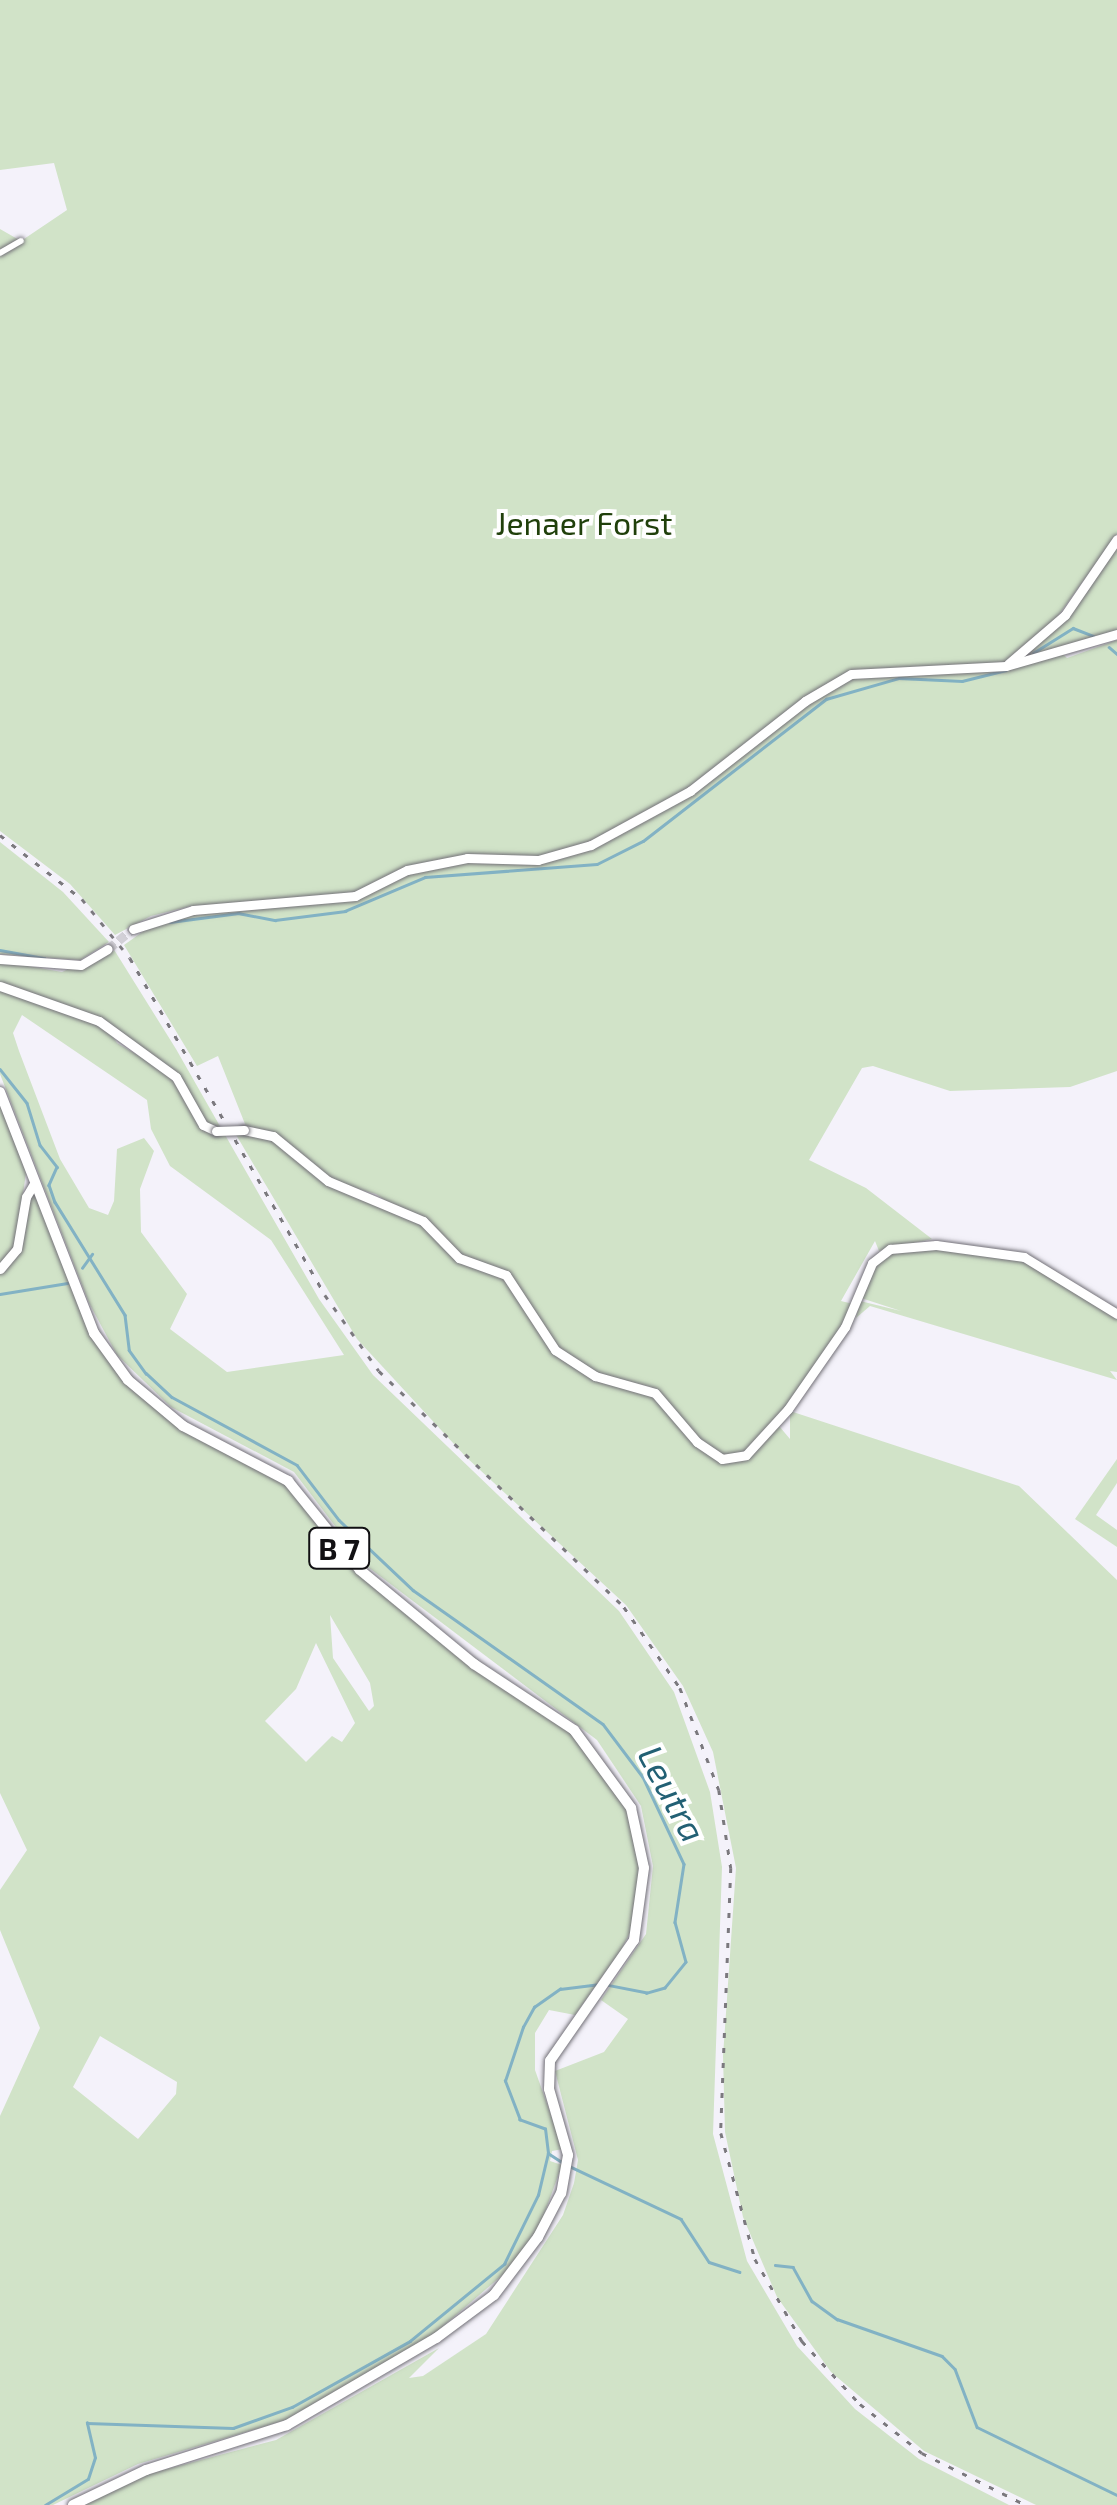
<!DOCTYPE html>
<style>
body{margin:0}
#map{position:relative;width:1117px;height:2505px;overflow:hidden;background:#f4f2fa;font-family:"Exo 2",sans-serif}
div>[style]{position:absolute}
.green>*{inset:0;background:#d1e3c8}
.stream>*{height:2.5px;margin:-1.25px;padding:0 1.25px;transform-origin:1.25px;border-radius:1.25px;background:#82b2c4}
.secondary-tunnel>*{height:9px;margin-top:-4.5px;transform-origin:0;background:repeating-linear-gradient(90deg,#d2d0d7 0 9px,transparent 0 13.5px)}
.roads{filter:drop-shadow(0 0 2px #727077) drop-shadow(0 0 2px #727077)}
.street>*{height:6px;margin:-3px;padding:0 3px;transform-origin:3px;border-radius:3px;background:#fff}
.secondary>*{height:9px;margin:-4.5px;padding:0 4.5px;transform-origin:4.5px;border-radius:4.5px;background:#fff}
.primary>*{height:10px;margin:-5px;padding:0 5px;transform-origin:5px;border-radius:5px;background:#fff}
.rail>*{height:2.5px;margin-top:-1.25px;transform-origin:0;background:repeating-linear-gradient(90deg,#7b797e 0 5px,transparent 0 15px)}
.bridges{filter:drop-shadow(0 0 2px #727077) drop-shadow(0 0 2px #727077)}
.secondary-bridge>*{height:9px;margin:-4.5px;padding:0 4.5px;transform-origin:4.5px;border-radius:4.5px;background:#fff}
span{translate:-50% -50%;white-space:nowrap;text-align:center;line-height:1.15;-webkit-text-stroke:8px #fff;paint-order:stroke}
.shield-label span{padding:2px 8px;background:#fff;border:2px solid;border-radius:8px;-webkit-text-stroke-width:0}
.shield-label{font-size:30px;color:#111013;font-weight:700}
.park-label{font-size:32px;color:#20400b}
.water-label{font-size:35px;color:#226074;font-style:italic}
</style>
<div id="map">
<div class="green">
<div style="clip-path:polygon(0 0,1117px 0,1117px 534px,1045px 634px,1117px 542px,1117px 634px,1061px 652px,1067px 658px,1117px 640px,1117px 1071px,1070px 1087px,950px 1091px,873px 1066px,862px 1068px,809px 1160px,866px 1188px,932px 1239px,879px 1251px,875px 1241px,841px 1301px,853px 1304px,850px 1312px,787px 1408px,740px 1456px,723px 1457px,699px 1440px,651px 1387px,596px 1374px,557px 1348px,508px 1272px,471px 1262px,376px 1194px,336px 1183px,281px 1139px,247px 1129px,218px 1056px,197px 1066px,124px 945px,155px 923px,192px 913px,347px 901px,191px 906px,151px 916px,115px 935px,70px 884px,0 831px,0 229px,21px 241px,67px 210px,54px 163px,0 170px)"></div>
<div style="clip-path:polygon(0 842px,63px 892px,109px 942px,80px 960px,0 954px)"></div>
<div style="clip-path:polygon(113px 948px,176px 1049px,221px 1128px,209px 1127px,190px 1094px,100px 1020px,0 985px,0 961px,62px 972px)"></div>
<div style="clip-path:polygon(evenodd,0 988px,108px 1029px,117px 1043px,175px 1077px,201px 1126px,224px 1133px,319px 1299px,373px 1375px,619px 1611px,674px 1692px,710px 1792px,722px 1867px,713px 2134px,747px 2261px,797px 2346px,855px 2409px,919px 2459px,1009px 2505px,80px 2505px,137px 2477px,276px 2440px,439px 2348px,409px 2378px,423px 2376px,486px 2334px,563px 2215px,574px 2183px,578px 2160px,555px 2071px,604px 2052px,628px 2019px,601px 2000px,646px 1934px,653px 1866px,641px 1806px,597px 1740px,364px 1564px,294px 1472px,171px 1407px,117px 1355px,89px 1303px,0 1074px,0 988px,22px 1015px,147px 1100px,151px 1129px,170px 1166px,271px 1240px,344px 1355px,227px 1372px,170px 1329px,187px 1294px,141px 1232px,140px 1189px,154px 1151px,144px 1138px,117px 1149px,114px 1201px,108px 1215px,89px 1208px,60px 1159px,19px 1051px,13px 1033px,22px 1015px)"></div>
<div style="clip-path:polygon(evenodd,0 1101px,26px 1173px,16px 1243px,33px 1190px,92px 1333px,143px 1398px,181px 1428px,293px 1489px,359px 1572px,571px 1733px,626px 1809px,639px 1867px,635px 1923px,621px 1950px,575px 2015px,549px 2010px,535px 2033px,535px 2070px,563px 2149px,552px 2151px,550px 2161px,562px 2165px,541px 2223px,514px 2265px,434px 2334px,286px 2420px,138px 2464px,53px 2505px,0 2505px,0 2116px,40px 2028px,0 1930px,0 1890px,27px 1850px,0 1793px,0 1101px,330px 1615px,370px 1683px,374px 1706px,369px 1711px,333px 1658px,330px 1615px,0 1101px,316px 1643px,355px 1723px,342px 1742px,332px 1736px,306px 1762px,265px 1721px,296px 1689px,316px 1643px,0 1101px,100px 2036px,177px 2082px,176px 2094px,138px 2139px,73px 2087px,100px 2036px)"></div>
<div style="clip-path:polygon(235px 1133px,272px 1138px,314px 1174px,415px 1218px,458px 1260px,505px 1277px,554px 1352px,584px 1374px,653px 1395px,721px 1462px,743px 1460px,779px 1426px,790px 1439px,790px 1411px,1019px 1486px,1117px 1580px,1117px 2505px,1036px 2505px,924px 2451px,831px 2372px,777px 2297px,743px 2217px,725px 2132px,723px 2056px,736px 1868px,713px 1752px,683px 1686px,626px 1605px,466px 1457px,357px 1339px)"></div>
<div style="clip-path:polygon(936px 1249px,1023px 1261px,1117px 1317px,1117px 1372px,1110px 1371px,1117px 1380px,870px 1306px,856px 1318px,860px 1301px,901px 1311px,861px 1298px,874px 1267px,891px 1253px)"></div>
<div style="clip-path:polygon(1117px 1459px,1117px 1483px,1096px 1515px,1117px 1530px,1117px 1547px,1075px 1519px)"></div>
</div>
<div class="stream">
<div style="left:1109px;top:647px;width:11px;rotate:41deg"></div>
<div style="left:1033px;top:653px;width:47px;rotate:-32deg"></div>
<div style="left:1073px;top:628px;width:22px;rotate:21deg"></div>
<div style="left:170px;top:922px;width:69px;rotate:-7.5deg"></div>
<div style="left:238px;top:913px;width:38px;rotate:11deg"></div>
<div style="left:275px;top:920px;width:71px;rotate:-7.3deg"></div>
<div style="left:345px;top:911px;width:87px;rotate:-23deg"></div>
<div style="left:425px;top:877px;width:172px;rotate:-4.3deg"></div>
<div style="left:597px;top:864px;width:51px;rotate:-26.6deg"></div>
<div style="left:643px;top:841px;width:232px;rotate:-37.8deg"></div>
<div style="left:826px;top:699px;width:76px;rotate:-16deg"></div>
<div style="left:899px;top:678px;width:63px;rotate:2.7deg"></div>
<div style="left:962px;top:681px;width:45px;rotate:-14deg"></div>
<div style="left:0;top:950px;width:45px;rotate:10.3deg"></div>
<div style="left:0;top:1069px;width:43px;rotate:51.5deg"></div>
<div style="left:27px;top:1103px;width:44px;rotate:72.8deg"></div>
<div style="left:40px;top:1145px;width:28px;rotate:52deg"></div>
<div style="left:57px;top:1167px;width:20px;rotate:114deg"></div>
<div style="left:49px;top:1185px;width:18px;rotate:71deg"></div>
<div style="left:55px;top:1202px;width:133px;rotate:58.2deg"></div>
<div style="left:125px;top:1315px;width:35px;rotate:83deg"></div>
<div style="left:129px;top:1350px;width:29px;rotate:54deg"></div>
<div style="left:146px;top:1373px;width:35px;rotate:43deg"></div>
<div style="left:172px;top:1397px;width:142px;rotate:28.5deg"></div>
<div style="left:297px;top:1465px;width:69px;rotate:52.6deg"></div>
<div style="left:339px;top:1520px;width:102px;rotate:43.4deg"></div>
<div style="left:413px;top:1590px;width:232px;rotate:35.2deg"></div>
<div style="left:603px;top:1724px;width:66px;rotate:53deg"></div>
<div style="left:643px;top:1777px;width:96px;rotate:64.8deg"></div>
<div style="left:684px;top:1864px;width:59px;rotate:98.8deg"></div>
<div style="left:675px;top:1922px;width:41px;rotate:74.6deg"></div>
<div style="left:686px;top:1962px;width:33px;rotate:129deg"></div>
<div style="left:665px;top:1988px;width:19px;rotate:164deg"></div>
<div style="left:647px;top:1993px;width:42px;rotate:-169deg"></div>
<div style="left:82px;top:1268px;width:17px;rotate:-54deg"></div>
<div style="left:0;top:1294px;width:68px;rotate:-9.3deg"></div>
<div style="left:548px;top:2153px;width:17px;rotate:33deg"></div>
<div style="left:569px;top:2166px;width:124px;rotate:25.3deg"></div>
<div style="left:681px;top:2219px;width:51px;rotate:56.9deg"></div>
<div style="left:709px;top:2262px;width:32px;rotate:18deg"></div>
<div style="left:775px;top:2265px;width:18px;rotate:6deg"></div>
<div style="left:793px;top:2267px;width:39px;rotate:61deg"></div>
<div style="left:812px;top:2301px;width:31px;rotate:36deg"></div>
<div style="left:837px;top:2319px;width:111px;rotate:19.4deg"></div>
<div style="left:942px;top:2356px;width:18px;rotate:45deg"></div>
<div style="left:955px;top:2369px;width:62px;rotate:69.2deg"></div>
<div style="left:977px;top:2427px;width:156px;rotate:25.9deg"></div>
<div style="left:45px;top:2505px;width:50px;rotate:-31.2deg"></div>
<div style="left:88px;top:2479px;width:22px;rotate:-72deg"></div>
<div style="left:95px;top:2458px;width:36px;rotate:-103deg"></div>
<div style="left:87px;top:2423px;width:146px;rotate:2deg"></div>
<div style="left:233px;top:2428px;width:63px;rotate:-19.6deg"></div>
<div style="left:292px;top:2407px;width:135px;rotate:-29.2deg"></div>
<div style="left:410px;top:2341px;width:122px;rotate:-39.3deg"></div>
<div style="left:504px;top:2264px;width:77px;rotate:-63.8deg"></div>
<div style="left:538px;top:2195px;width:43px;rotate:-76.6deg"></div>
<div style="left:548px;top:2153px;width:24px;rotate:-97deg"></div>
<div style="left:545px;top:2129px;width:27px;rotate:-160deg"></div>
<div style="left:520px;top:2120px;width:42px;rotate:-111deg"></div>
<div style="left:505px;top:2081px;width:57px;rotate:-71.6deg"></div>
<div style="left:523px;top:2027px;width:23px;rotate:-61deg"></div>
<div style="left:534px;top:2007px;width:32px;rotate:-35deg"></div>
<div style="left:560px;top:1989px;width:38px;rotate:-7deg"></div>
</div>
<div class="secondary-tunnel">
<div style="left:108px;top:949px;width:32px;rotate:-39deg"></div>
</div>
<div class="roads">
<div class="street">
<div style="left:0;top:253px;width:24px;rotate:-30deg"></div>
</div>
<div class="secondary">
<div style="left:1008px;top:664px;width:75px;rotate:-40.7deg"></div>
<div style="left:1065px;top:615px;width:92px;rotate:-55.6deg"></div>
<div style="left:133px;top:929px;width:63px;rotate:-17.6deg"></div>
<div style="left:193px;top:910px;width:163px;rotate:-4.9deg"></div>
<div style="left:355px;top:896px;width:58px;rotate:-26.6deg"></div>
<div style="left:407px;top:870px;width:61px;rotate:-11.3deg"></div>
<div style="left:467px;top:858px;width:71px;rotate:1.6deg"></div>
<div style="left:538px;top:860px;width:55px;rotate:-15.8deg"></div>
<div style="left:591px;top:845px;width:113px;rotate:-28.6deg"></div>
<div style="left:690px;top:791px;width:146px;rotate:-38deg"></div>
<div style="left:805px;top:701px;width:53px;rotate:-30.4deg"></div>
<div style="left:851px;top:674px;width:155px;rotate:-3deg"></div>
<div style="left:1006px;top:666px;width:116px;rotate:-16.1deg"></div>
<div style="left:0;top:959px;width:81px;rotate:4.2deg"></div>
<div style="left:81px;top:965px;width:31px;rotate:-31deg"></div>
<div style="left:0;top:986px;width:105px;rotate:19.5deg"></div>
<div style="left:99px;top:1021px;width:95px;rotate:36deg"></div>
<div style="left:176px;top:1077px;width:55px;rotate:60.6deg"></div>
<div style="left:203px;top:1125px;width:14px;rotate:25deg"></div>
<div style="left:244px;top:1130px;width:30px;rotate:12deg"></div>
<div style="left:273px;top:1136px;width:71px;rotate:39.3deg"></div>
<div style="left:328px;top:1181px;width:103px;rotate:22.8deg"></div>
<div style="left:423px;top:1221px;width:52px;rotate:45.8deg"></div>
<div style="left:459px;top:1258px;width:50px;rotate:19.9deg"></div>
<div style="left:506px;top:1275px;width:90px;rotate:56.8deg"></div>
<div style="left:555px;top:1350px;width:48px;rotate:33deg"></div>
<div style="left:595px;top:1376px;width:62px;rotate:15.8deg"></div>
<div style="left:655px;top:1393px;width:65px;rotate:49.4deg"></div>
<div style="left:697px;top:1442px;width:30px;rotate:34deg"></div>
<div style="left:722px;top:1459px;width:24px;rotate:-9deg"></div>
<div style="left:746px;top:1455px;width:62px;rotate:-47.6deg"></div>
<div style="left:788px;top:1409px;width:100px;rotate:-55.2deg"></div>
<div style="left:845px;top:1327px;width:69px;rotate:-67.1deg"></div>
<div style="left:872px;top:1263px;width:23px;rotate:-38deg"></div>
<div style="left:890px;top:1249px;width:46px;rotate:-5deg"></div>
<div style="left:936px;top:1245px;width:89px;rotate:7.8deg"></div>
<div style="left:1024px;top:1257px;width:109px;rotate:31.5deg"></div>
<div style="left:0;top:1269px;width:26px;rotate:-50deg"></div>
<div style="left:17px;top:1249px;width:53px;rotate:-80.2deg"></div>
<div style="left:26px;top:1197px;width:17px;rotate:-59deg"></div>
</div>
<div class="primary">
<div style="left:0;top:1092px;width:259px;rotate:68.7deg"></div>
<div style="left:94px;top:1333px;width:58px;rotate:54.1deg"></div>
<div style="left:128px;top:1380px;width:72px;rotate:39.9deg"></div>
<div style="left:183px;top:1426px;width:119px;rotate:27.6deg"></div>
<div style="left:288px;top:1481px;width:114px;rotate:51deg"></div>
<div style="left:360px;top:1570px;width:148px;rotate:39.5deg"></div>
<div style="left:474px;top:1664px;width:120px;rotate:33.4deg"></div>
<div style="left:574px;top:1730px;width:97px;rotate:53.8deg"></div>
<div style="left:631px;top:1808px;width:61px;rotate:77.8deg"></div>
<div style="left:644px;top:1868px;width:73px;rotate:97.9deg"></div>
<div style="left:634px;top:1940px;width:147px;rotate:124.8deg"></div>
<div style="left:550px;top:2061px;width:28px;rotate:92deg"></div>
<div style="left:549px;top:2089px;width:69px;rotate:73.9deg"></div>
<div style="left:568px;top:2155px;width:39px;rotate:100deg"></div>
<div style="left:561px;top:2193px;width:50px;rotate:117.6deg"></div>
<div style="left:538px;top:2237px;width:73px;rotate:127.2deg"></div>
<div style="left:494px;top:2295px;width:72px;rotate:143.4deg"></div>
<div style="left:436px;top:2338px;width:173px;rotate:149.7deg"></div>
<div style="left:287px;top:2425px;width:148px;rotate:162.3deg"></div>
<div style="left:146px;top:2470px;width:81px;rotate:154.4deg"></div>
</div>
</div>
<div class="rail">
<div style="left:0;top:835px;width:104px;rotate:38deg"></div>
<div style="left:82px;top:899px;width:76px;rotate:50.9deg"></div>
<div style="left:130px;top:958px;width:389px;rotate:59.9deg"></div>
<div style="left:325px;top:1295px;width:93px;rotate:54.6deg"></div>
<div style="left:379px;top:1371px;width:340px;rotate:43.9deg"></div>
<div style="left:624px;top:1607px;width:98px;rotate:55.3deg"></div>
<div style="left:680px;top:1688px;width:109px;rotate:69.1deg"></div>
<div style="left:719px;top:1790px;width:79px;rotate:81.3deg"></div>
<div style="left:731px;top:1868px;width:265px;rotate:92.2deg"></div>
<div style="left:721px;top:2133px;width:131px;rotate:74.9deg"></div>
<div style="left:755px;top:2259px;width:95px;rotate:60.2deg"></div>
<div style="left:802px;top:2341px;width:86px;rotate:47.4deg"></div>
<div style="left:860px;top:2404px;width:79px;rotate:38.3deg"></div>
<div style="left:922px;top:2453px;width:116px;rotate:26.6deg"></div>
</div>
<div class="bridges">
<div class="secondary-bridge">
<div style="left:216px;top:1131px;width:28px;rotate:-2deg"></div>
</div>
</div>
<div class="shield-label">
<span style="left:339px;top:1548px">B 7</span>
</div>
<div class="park-label">
<span style="left:584px;top:522px">Jenaer Forst</span>
</div>
<div class="water-label">
<span style="left:673px;top:1793px;rotate:62deg">Leutra</span>
</div>
</div>
